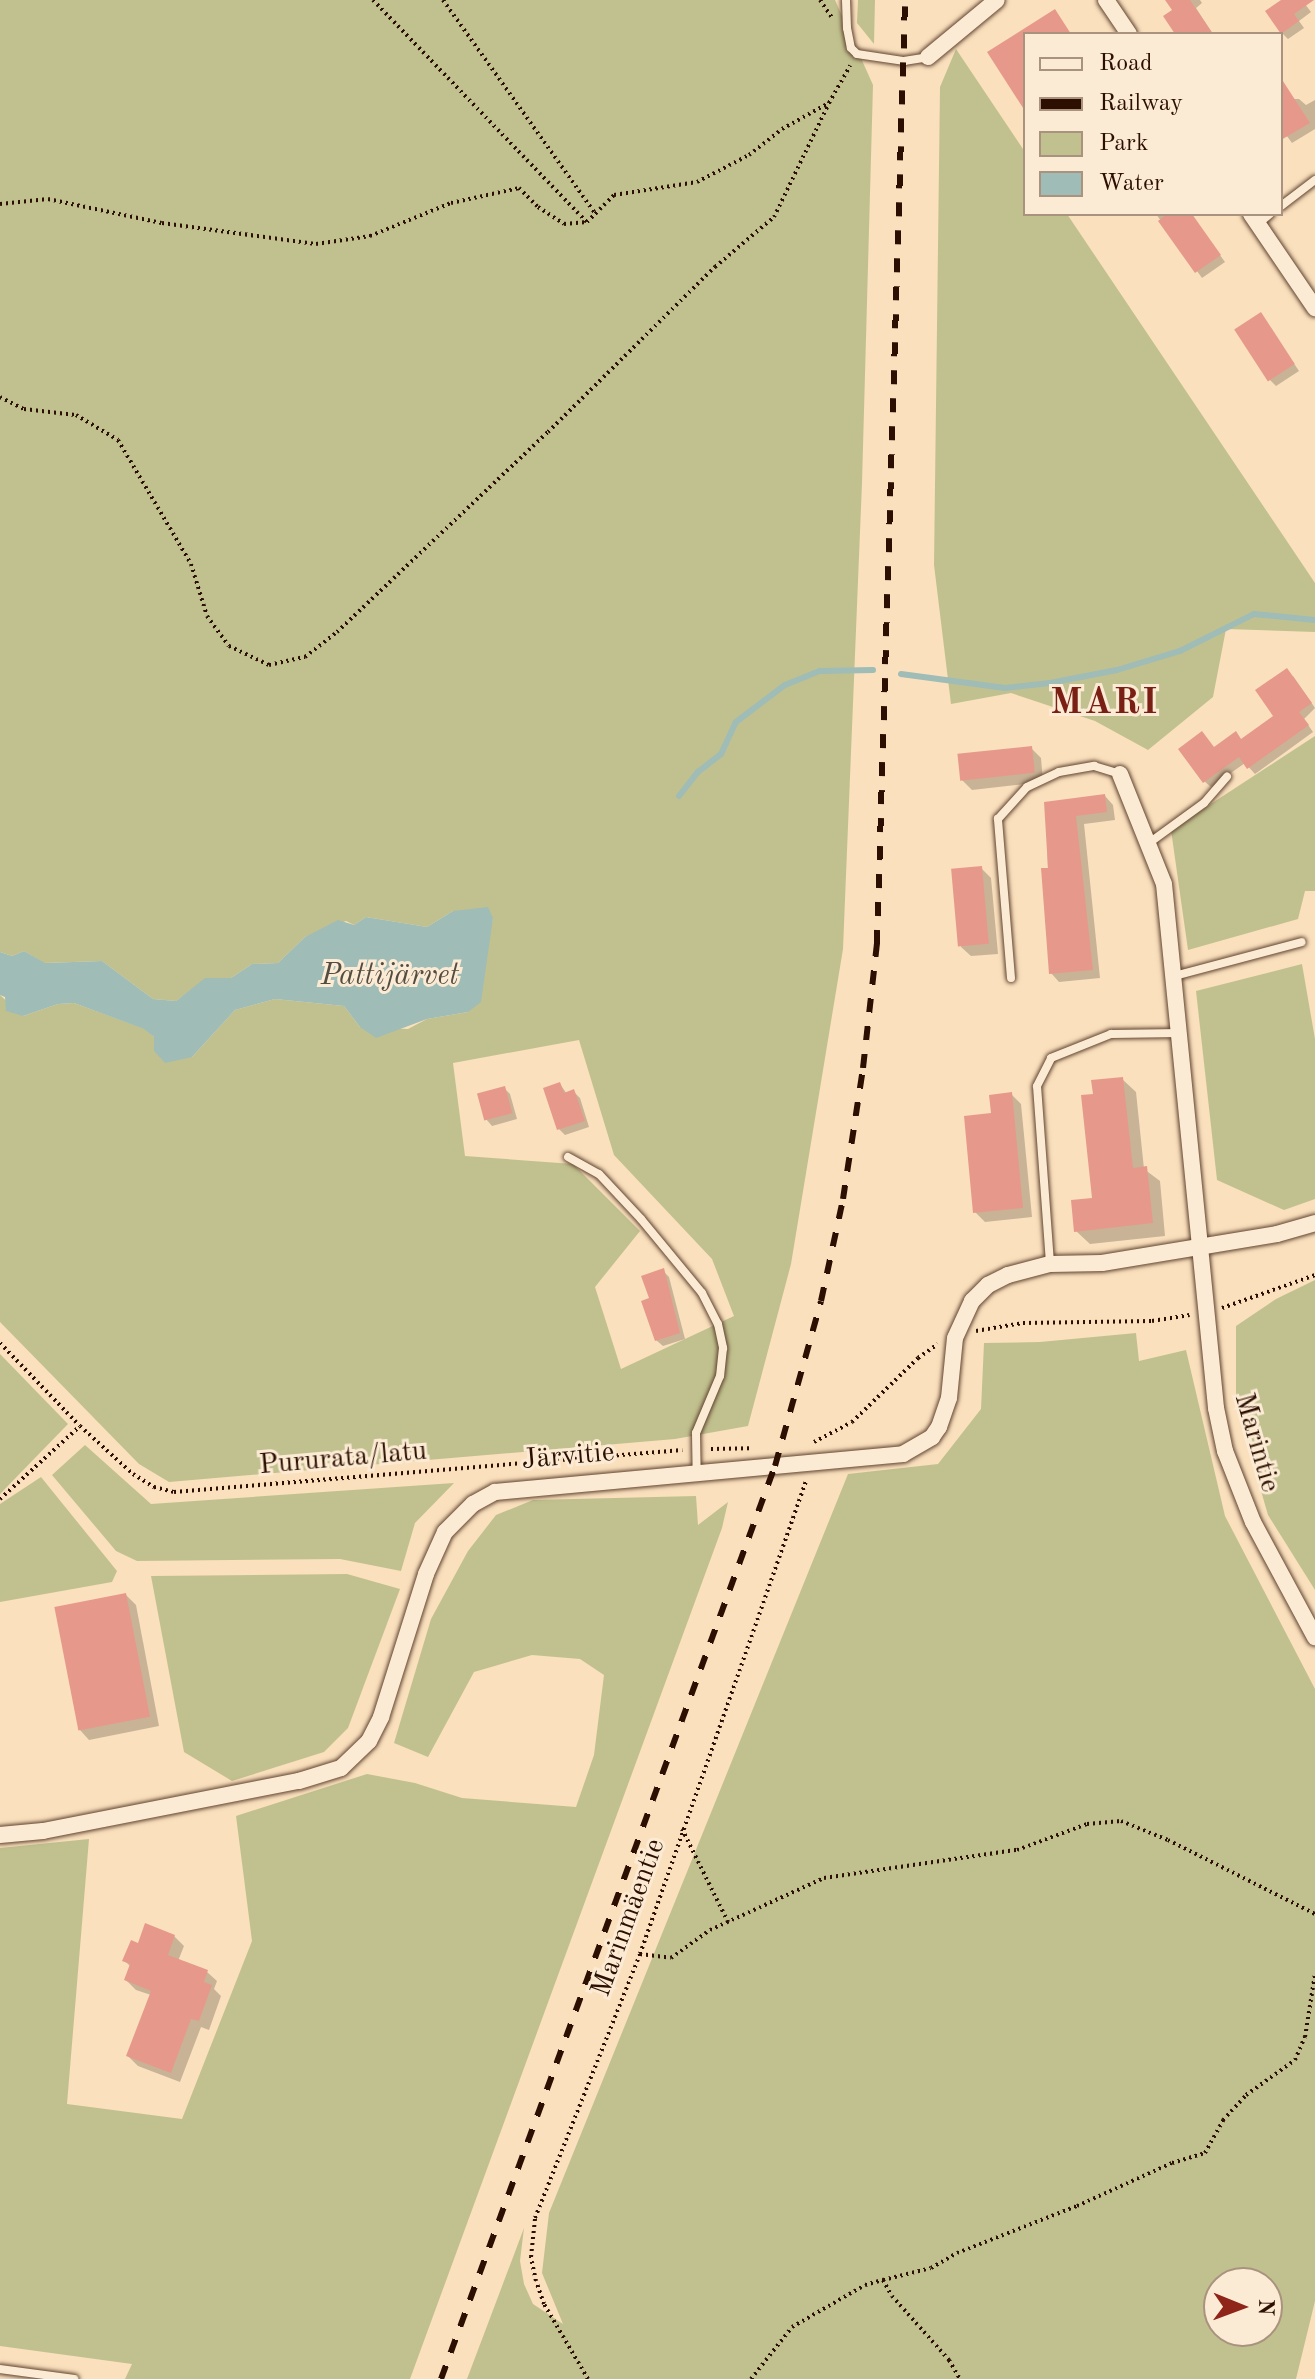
<!DOCTYPE html>
<meta charset="utf-8">
<style>
body{margin:0}
#map{position:relative;width:1315px;height:2379px;overflow:hidden;background:#fae0bd;font-family:"Old Standard TT",serif}
div>[style]{position:absolute}
.green>*{inset:0;background:#c1c18f}
.water>*{inset:0;background:#9fbcb6}
.shadow>*{inset:0;background:#0003}
.stream>*{height:6px;margin:-3px;padding:0 3px;transform-origin:3px;border-radius:3px;background:#9fbcb6}
.building>*{inset:0;background:#e6998b;transform-origin:0 0}
.path>*{height:4px;margin-top:-2px;transform-origin:0;background:repeating-linear-gradient(90deg,#2c0f00 0 2px,transparent 0 6px)}
.roads{filter:drop-shadow(0 0 2px #60432f) drop-shadow(0 0 2px #60432f)}
.lane>*{height:8px;margin:-4px;padding:0 4px;transform-origin:4px;border-radius:4px;background:#fcebd4}
.street>*{height:16px;margin:-8px;padding:0 8px;transform-origin:8px;border-radius:8px;background:#fcebd4}
.rail>*{height:6px;margin-top:-3px;transform-origin:0;background:repeating-linear-gradient(90deg,#2c0f00 0 14px,transparent 0 28px)}
span{translate:-50% -50%;white-space:nowrap;text-align:center;line-height:1.15;-webkit-text-stroke:6px #fcebd4;paint-order:stroke}
.street-label{font-size:28px;color:#2c0f00}
.water-label{font-size:30px;color:#544c40;font-style:italic}
.district-label{font-size:36px;color:#7a1f14;font-weight:700;letter-spacing:2px}
.legend{position:absolute;left:1023px;top:32px;width:260px;height:184px;box-sizing:border-box;background:#fcebd4;border:2px solid #a9937f;margin:0;padding:10px 14px;list-style:none;font-size:24px;color:#2c0f00}
.legend li{display:flex;align-items:center;gap:16px;height:40px}
.legend b{width:40px;border:2px solid #a9937f}
.north{position:absolute;left:1203px;top:2267px;width:80px;height:80px;box-sizing:border-box;background:#fcebd4;border:2px solid #a9937f;border-radius:50%;rotate:91deg;font-size:22px;font-weight:700;line-height:32px;text-align:center;color:#2c0f00}
.north::after{content:'';display:block;margin:auto;width:28px;height:36px;background:#8f2418;clip-path:polygon(50% 0,100% 100%,50% 72%,0 100%)}
</style>
<div id="map">
<div class="green">
<div style="clip-path:polygon(evenodd,0 0,835px 0,873px 85px,862px 483px,843px 949px,791px 1264px,748px 1426px,675px 1439px,169px 1482px,139px 1464px,0 1322px,0 995px,23px 1016px,58px 1004px,74px 1003px,145px 1029px,154px 1037px,154px 1051px,192px 1057px,235px 1010px,275px 999px,344px 1006px,360px 1027px,408px 1029px,427px 1019px,468px 1012px,493px 918px,453px 911px,427px 927px,366px 917px,354px 925px,346px 921px,305px 937px,278px 963px,252px 964px,231px 978px,205px 979px,176px 1001px,153px 999px,102px 961px,44px 963px,24px 951px,12px 956px,0 952px,0 0,579px 1040px,614px 1155px,712px 1259px,734px 1316px,621px 1369px,595px 1287px,640px 1231px,573px 1164px,465px 1156px,453px 1063px,579px 1040px)"></div>
<div style="clip-path:polygon(858px 0,875px 0,874px 44px,857px 23px)"></div>
<div style="clip-path:polygon(956px 49px,1025px 152px,1025px 214px,1067px 214px,1315px 583px,1315px 632px,1226px 629px,1213px 697px,1148px 750px,1095px 721px,1011px 693px,951px 704px,934px 565px,940px 87px)"></div>
<div style="clip-path:polygon(1315px 736px,1315px 891px,1305px 891px,1298px 919px,1188px 950px,1171px 830px)"></div>
<div style="clip-path:polygon(1302px 964px,1315px 1039px,1315px 1199px,1284px 1210px,1217px 1180px,1196px 991px)"></div>
<div style="clip-path:polygon(1315px 1280px,1315px 1590px,1268px 1515px,1236px 1405px,1236px 1326px,1276px 1299px)"></div>
<div style="clip-path:polygon(evenodd,1136px 1333px,1139px 1361px,1186px 1350px,1225px 1516px,1315px 1689px,1315px 2301px,1296px 2379px,467px 2379px,524px 2228px,520px 2261px,524px 2284px,533px 2304px,563px 2324px,542px 2273px,549px 2213px,848px 1474px,938px 1464px,981px 1409px,984px 1343px,1040px 1342px,1136px 1333px,1219px 2283px,1267px 2283px,1267px 2331px,1219px 2331px,1219px 2283px)"></div>
<div style="clip-path:polygon(0 1354px,68px 1424px,0 1494px)"></div>
<div style="clip-path:polygon(85px 1445px,151px 1504px,454px 1483px,415px 1523px,401px 1571px,340px 1559px,137px 1561px,116px 1551px,52px 1475px)"></div>
<div style="clip-path:polygon(41px 1477px,117px 1571px,112px 1582px,0 1602px,0 1504px)"></div>
<div style="clip-path:polygon(696px 1496px,698px 1525px,728px 1502px,722px 1528px,410px 2379px,125px 2379px,132px 2364px,0 2346px,0 1848px,89px 1839px,67px 2104px,182px 2119px,252px 1941px,236px 1816px,367px 1774px,415px 1783px,462px 1798px,576px 1807px,594px 1755px,604px 1675px,580px 1659px,532px 1655px,474px 1672px,428px 1757px,394px 1743px,431px 1619px,468px 1551px,496px 1515px,533px 1500px)"></div>
<div style="clip-path:polygon(347px 1574px,400px 1589px,348px 1728px,324px 1752px,232px 1781px,184px 1752px,151px 1576px)"></div>
</div>
<div class="water">
<div style="clip-path:polygon(488px 907px,493px 918px,481px 1002px,468px 1012px,427px 1019px,376px 1038px,360px 1027px,344px 1006px,275px 999px,235px 1010px,192px 1057px,165px 1063px,154px 1051px,154px 1037px,144px 1029px,74px 1003px,58px 1004px,23px 1016px,6px 1011px,5px 997px,0 995px,0 952px,12px 956px,24px 951px,45px 963px,102px 961px,153px 999px,176px 1001px,205px 978px,231px 978px,252px 964px,278px 963px,305px 937px,338px 920px,354px 925px,366px 917px,427px 927px,453px 911px)"></div>
</div>
<div class="shadow">
<div style="clip-path:polygon(1168px 0,1200px 0,1202px 3px,1196px 8px,1213px 34px,1178px 34px,1175px 10px)"></div>
<div style="clip-path:polygon(1284px 0,1302px 0,1311px 12px,1299px 21px,1304px 28px,1288px 39px,1282px 33px)"></div>
<div style="clip-path:polygon(1281px 99px,1299px 99px,1306px 105px,1315px 100px,1315px 129px,1292px 143px,1281px 128px)"></div>
<div style="clip-path:polygon(1156px 214px,1190px 214px,1225px 262px,1202px 278px)"></div>
<div style="clip-path:polygon(1261px 314px,1299px 371px,1276px 386px,1270px 380px)"></div>
<div style="clip-path:polygon(1293px 676px,1315px 708px,1304px 719px,1313px 732px,1255px 774px,1245px 763px,1211px 787px,1204px 781px,1215px 749px,1242px 741px,1276px 716px)"></div>
<div style="clip-path:polygon(1031px 748px,1041px 758px,1043px 782px,972px 790px,962px 780px)"></div>
<div style="clip-path:polygon(1105px 796px,1113px 805px,1115px 820px,1084px 824px,1100px 978px,1059px 982px,1051px 973px,1046px 804px)"></div>
<div style="clip-path:polygon(981px 868px,991px 878px,998px 954px,971px 956px,961px 947px)"></div>
<div style="clip-path:polygon(1122px 1079px,1136px 1092px,1144px 1169px,1160px 1181px,1165px 1236px,1090px 1244px,1076px 1231px,1094px 1200px,1095px 1096px)"></div>
<div style="clip-path:polygon(560px 1084px,567px 1094px,574px 1092px,580px 1098px,589px 1127px,565px 1135px,559px 1129px)"></div>
<div style="clip-path:polygon(504px 1088px,510px 1094px,517px 1119px,492px 1126px,486px 1119px)"></div>
<div style="clip-path:polygon(1011px 1094px,1021px 1104px,1032px 1217px,985px 1222px,975px 1212px,993px 1115px)"></div>
<div style="clip-path:polygon(663px 1271px,669px 1277px,685px 1339px,663px 1346px,656px 1340px,652px 1300px)"></div>
<div style="clip-path:polygon(126px 1595px,136px 1605px,159px 1726px,89px 1740px,80px 1730px)"></div>
<div style="clip-path:polygon(174px 1936px,184px 1946px,178px 1961px,207px 1972px,217px 1981px,214px 1989px,221px 1996px,209px 2030px,201px 2027px,180px 2082px,138px 2066px,128px 2056px,151px 1995px,136px 1990px,126px 1980px,131px 1967px,125px 1961px,139px 1945px)"></div>
</div>
<div class="stream">
<div style="left:901px;top:674px;width:105px;rotate:7.7deg"></div>
<div style="left:1005px;top:688px;width:45px;rotate:-6.3deg"></div>
<div style="left:1050px;top:683px;width:68px;rotate:-11deg"></div>
<div style="left:1117px;top:670px;width:66px;rotate:-16.8deg"></div>
<div style="left:1180px;top:651px;width:83px;rotate:-26.6deg"></div>
<div style="left:1254px;top:614px;width:61px;rotate:5.6deg"></div>
<div style="left:679px;top:796px;width:31px;rotate:-52deg"></div>
<div style="left:698px;top:772px;width:29px;rotate:-38deg"></div>
<div style="left:721px;top:754px;width:35px;rotate:-65deg"></div>
<div style="left:736px;top:722px;width:61px;rotate:-37.1deg"></div>
<div style="left:785px;top:685px;width:38px;rotate:-22deg"></div>
<div style="left:820px;top:671px;width:53px;rotate:-1.1deg"></div>
</div>
<div class="building">
<div style="clip-path:polygon(1165px 0,1190px 0,1213px 34px,1175px 34px,1163px 16px,1172px 10px)"></div>
<div style="clip-path:polygon(1281px 0,1314px 0,1294px 14px,1299px 21px,1281px 34px,1265px 11px)"></div>
<div style="clip-path:polygon(1055px 9px,1071px 34px,1025px 34px,1025px 111px,987px 52px)"></div>
<div style="clip-path:polygon(1281px 78px,1310px 123px,1281px 140px)"></div>
<div style="clip-path:polygon(1167px 214px,1192px 214px,1221px 255px,1195px 273px,1158px 221px)"></div>
<div style="left:1261px;top:312px;width:62px;height:32px;rotate:57deg"></div>
<div style="clip-path:polygon(1287px 668px,1312px 703px,1299px 712px,1309px 725px,1247px 769px,1239px 757px,1203px 783px,1178px 749px,1202px 731px,1214px 747px,1236px 731px,1241px 739px,1273px 716px,1255px 690px)"></div>
<div style="left:1032px;top:746px;width:27px;height:75px;rotate:84deg"></div>
<div style="clip-path:polygon(1105px 794px,1107px 812px,1076px 816px,1093px 970px,1049px 974px,1041px 868px,1048px 868px,1044px 802px)"></div>
<div style="left:982px;top:866px;width:78px;height:31px;rotate:85deg"></div>
<div style="clip-path:polygon(1123px 1077px,1133px 1168px,1147px 1166px,1153px 1223px,1074px 1232px,1071px 1200px,1092px 1198px,1081px 1095px,1093px 1094px,1091px 1080px)"></div>
<div style="clip-path:polygon(560px 1082px,564px 1093px,574px 1089px,585px 1121px,557px 1130px,543px 1088px)"></div>
<div style="left:505px;top:1086px;width:28px;height:29px;rotate:75deg"></div>
<div style="clip-path:polygon(1012px 1092px,1023px 1208px,973px 1213px,964px 1116px,991px 1113px,989px 1095px)"></div>
<div style="clip-path:polygon(664px 1268px,680px 1333px,655px 1341px,641px 1301px,649px 1298px,641px 1276px)"></div>
<div style="left:126px;top:1593px;width:126px;height:73px;rotate:79deg"></div>
<div style="clip-path:polygon(145px 1923px,175px 1935px,168px 1955px,208px 1970px,204px 1982px,212px 1985px,199px 2021px,191px 2019px,171px 2073px,126px 2056px,151px 1991px,124px 1980px,130px 1964px,122px 1961px,131px 1940px,138px 1943px)"></div>
</div>
<div class="path">
<div style="left:373px;top:0;width:308px;rotate:46.1deg"></div>
<div style="left:443px;top:0;width:262px;rotate:54.5deg"></div>
<div style="left:820px;top:0;width:22px;rotate:56deg"></div>
<div style="left:0;top:204px;width:48px;rotate:-5.9deg"></div>
<div style="left:48px;top:199px;width:116px;rotate:11.9deg"></div>
<div style="left:162px;top:223px;width:155px;rotate:7.8deg"></div>
<div style="left:316px;top:244px;width:55px;rotate:-8.4deg"></div>
<div style="left:370px;top:236px;width:87px;rotate:-22.2deg"></div>
<div style="left:451px;top:203px;width:70px;rotate:-12.4deg"></div>
<div style="left:519px;top:188px;width:27px;rotate:45deg"></div>
<div style="left:538px;top:207px;width:31px;rotate:33deg"></div>
<div style="left:564px;top:224px;width:23px;rotate:-5deg"></div>
<div style="left:587px;top:222px;width:38px;rotate:-45deg"></div>
<div style="left:614px;top:195px;width:84px;rotate:-8.9deg"></div>
<div style="left:697px;top:182px;width:59px;rotate:-27.4deg"></div>
<div style="left:749px;top:155px;width:42px;rotate:-38.2deg"></div>
<div style="left:782px;top:129px;width:54px;rotate:-29deg"></div>
<div style="left:829px;top:103px;width:43px;rotate:-60.4deg"></div>
<div style="left:0;top:397px;width:27px;rotate:27deg"></div>
<div style="left:24px;top:409px;width:52px;rotate:6.6deg"></div>
<div style="left:76px;top:415px;width:49px;rotate:30.8deg"></div>
<div style="left:118px;top:440px;width:144px;rotate:59.5deg"></div>
<div style="left:191px;top:564px;width:54px;rotate:72.9deg"></div>
<div style="left:207px;top:616px;width:37px;rotate:54deg"></div>
<div style="left:229px;top:646px;width:44px;rotate:25.4deg"></div>
<div style="left:269px;top:665px;width:37px;rotate:-13deg"></div>
<div style="left:305px;top:657px;width:41px;rotate:-38deg"></div>
<div style="left:337px;top:632px;width:291px;rotate:-43.5deg"></div>
<div style="left:548px;top:432px;width:235px;rotate:-44.7deg"></div>
<div style="left:715px;top:267px;width:77px;rotate:-40.3deg"></div>
<div style="left:774px;top:217px;width:127px;rotate:-64.2deg"></div>
<div style="left:1222px;top:1308px;width:99px;rotate:-19.5deg"></div>
<div style="left:976px;top:1331px;width:48px;rotate:-9.7deg"></div>
<div style="left:1023px;top:1323px;width:129px;rotate:-0.9deg"></div>
<div style="left:1152px;top:1321px;width:38px;rotate:-9deg"></div>
<div style="left:0;top:1343px;width:115px;rotate:46.1deg"></div>
<div style="left:80px;top:1426px;width:72px;rotate:42.2deg"></div>
<div style="left:133px;top:1474px;width:25px;rotate:32deg"></div>
<div style="left:154px;top:1487px;width:21px;rotate:14deg"></div>
<div style="left:174px;top:1492px;width:510px;rotate:-4.73deg"></div>
<div style="left:814px;top:1442px;width:43px;rotate:-27.8deg"></div>
<div style="left:852px;top:1422px;width:92px;rotate:-44.1deg"></div>
<div style="left:918px;top:1358px;width:24px;rotate:-35deg"></div>
<div style="left:711px;top:1449px;width:39px;rotate:-1deg"></div>
<div style="left:0;top:1499px;width:108px;rotate:-42.4deg"></div>
<div style="left:682px;top:1829px;width:104px;rotate:63.7deg"></div>
<div style="left:640px;top:1954px;width:31px;rotate:7deg"></div>
<div style="left:671px;top:1958px;width:48px;rotate:-35.7deg"></div>
<div style="left:710px;top:1930px;width:125px;rotate:-24.5deg"></div>
<div style="left:824px;top:1878px;width:195px;rotate:-8.3deg"></div>
<div style="left:1017px;top:1850px;width:75px;rotate:-20.4deg"></div>
<div style="left:1087px;top:1824px;width:34px;rotate:-5deg"></div>
<div style="left:1121px;top:1821px;width:51px;rotate:22deg"></div>
<div style="left:1168px;top:1840px;width:165px;rotate:26.7deg"></div>
<div style="left:883px;top:2280px;width:49px;rotate:-14deg"></div>
<div style="left:931px;top:2268px;width:30px;rotate:-30deg"></div>
<div style="left:957px;top:2253px;width:129px;rotate:-21.4deg"></div>
<div style="left:1077px;top:2206px;width:104px;rotate:-24.4deg"></div>
<div style="left:1172px;top:2163px;width:34px;rotate:-17deg"></div>
<div style="left:1205px;top:2153px;width:38px;rotate:-61deg"></div>
<div style="left:1223px;top:2120px;width:34px;rotate:-47deg"></div>
<div style="left:1246px;top:2095px;width:60px;rotate:-35.5deg"></div>
<div style="left:1295px;top:2060px;width:25px;rotate:-67deg"></div>
<div style="left:1305px;top:2037px;width:64px;rotate:-81deg"></div>
<div style="left:588px;top:2379px;width:87px;rotate:-120.4deg"></div>
<div style="left:544px;top:2304px;width:24px;rotate:-109deg"></div>
<div style="left:536px;top:2281px;width:25px;rotate:-102deg"></div>
<div style="left:531px;top:2257px;width:39px;rotate:-84deg"></div>
<div style="left:535px;top:2218px;width:284px;rotate:-68.3deg"></div>
<div style="left:640px;top:1954px;width:501px;rotate:-70.66deg"></div>
<div style="left:751px;top:2379px;width:66px;rotate:-51.7deg"></div>
<div style="left:792px;top:2327px;width:84px;rotate:-29.9deg"></div>
<div style="left:865px;top:2285px;width:19px;rotate:-16deg"></div>
<div style="left:883px;top:2280px;width:18px;rotate:61deg"></div>
<div style="left:892px;top:2296px;width:86px;rotate:48.3deg"></div>
<div style="left:949px;top:2360px;width:22px;rotate:60deg"></div>
</div>
<div class="roads">
<div class="lane">
<div style="left:846px;top:0;width:28px;rotate:88deg"></div>
<div style="left:847px;top:28px;width:20px;rotate:79deg"></div>
<div style="left:851px;top:48px;width:8px;rotate:45deg"></div>
<div style="left:857px;top:54px;width:48px;rotate:8.5deg"></div>
<div style="left:904px;top:61px;width:24px;rotate:-9deg"></div>
<div style="left:1281px;top:206px;width:43px;rotate:-37.4deg"></div>
<div style="left:1258px;top:224px;width:16px;rotate:-40deg"></div>
<div style="left:1149px;top:843px;width:68px;rotate:-36deg"></div>
<div style="left:1204px;top:803px;width:35px;rotate:-49deg"></div>
<div style="left:1174px;top:976px;width:132px;rotate:-14.9deg"></div>
<div style="left:1011px;top:978px;width:160px;rotate:-94.7deg"></div>
<div style="left:998px;top:819px;width:43px;rotate:-47.8deg"></div>
<div style="left:1027px;top:787px;width:35px;rotate:-25deg"></div>
<div style="left:1059px;top:772px;width:36px;rotate:-10deg"></div>
<div style="left:1094px;top:766px;width:27px;rotate:17deg"></div>
<div style="left:568px;top:1157px;width:35px;rotate:29deg"></div>
<div style="left:599px;top:1174px;width:62px;rotate:47deg"></div>
<div style="left:641px;top:1219px;width:96px;rotate:50.5deg"></div>
<div style="left:702px;top:1293px;width:35px;rotate:63deg"></div>
<div style="left:718px;top:1324px;width:25px;rotate:78deg"></div>
<div style="left:723px;top:1348px;width:28px;rotate:96deg"></div>
<div style="left:720px;top:1376px;width:62px;rotate:112.8deg"></div>
<div style="left:696px;top:1433px;width:39px;rotate:89deg"></div>
<div style="left:1050px;top:1263px;width:177px;rotate:-94.2deg"></div>
<div style="left:1037px;top:1086px;width:31px;rotate:-63deg"></div>
<div style="left:1051px;top:1058px;width:65px;rotate:-21.8deg"></div>
<div style="left:1111px;top:1034px;width:69px;rotate:-0.8deg"></div>
<div style="left:0;top:2369px;width:75px;rotate:7.7deg"></div>
</div>
<div class="street">
<div style="left:1106px;top:0;width:41px;rotate:55.9deg"></div>
<div style="left:928px;top:57px;width:89px;rotate:-39.6deg"></div>
<div style="left:1251px;top:214px;width:114px;rotate:55.8deg"></div>
<div style="left:1120px;top:774px;width:118px;rotate:68.2deg"></div>
<div style="left:1164px;top:884px;width:527px;rotate:84.33deg"></div>
<div style="left:1216px;top:1408px;width:44px;rotate:78.2deg"></div>
<div style="left:1225px;top:1451px;width:76px;rotate:68.5deg"></div>
<div style="left:1253px;top:1522px;width:131px;rotate:61.7deg"></div>
<div style="left:0;top:1835px;width:43px;rotate:-5.3deg"></div>
<div style="left:43px;top:1831px;width:261px;rotate:-11.1deg"></div>
<div style="left:299px;top:1781px;width:44px;rotate:-17.2deg"></div>
<div style="left:341px;top:1768px;width:39px;rotate:-44deg"></div>
<div style="left:369px;top:1741px;width:27px;rotate:-63deg"></div>
<div style="left:381px;top:1717px;width:150px;rotate:-72.5deg"></div>
<div style="left:426px;top:1574px;width:46px;rotate:-65.7deg"></div>
<div style="left:445px;top:1532px;width:40px;rotate:-45deg"></div>
<div style="left:473px;top:1504px;width:25px;rotate:-29deg"></div>
<div style="left:495px;top:1492px;width:410px;rotate:-5.3deg"></div>
<div style="left:903px;top:1454px;width:34px;rotate:-30deg"></div>
<div style="left:932px;top:1437px;width:12px;rotate:-55deg"></div>
<div style="left:939px;top:1427px;width:31px;rotate:-71deg"></div>
<div style="left:949px;top:1398px;width:60px;rotate:-84.3deg"></div>
<div style="left:955px;top:1338px;width:41px;rotate:-65.3deg"></div>
<div style="left:972px;top:1301px;width:23px;rotate:-45deg"></div>
<div style="left:988px;top:1285px;width:22px;rotate:-27deg"></div>
<div style="left:1008px;top:1275px;width:43px;rotate:-14.7deg"></div>
<div style="left:1050px;top:1264px;width:52px;rotate:-1.1deg"></div>
<div style="left:1102px;top:1263px;width:177px;rotate:-9.4deg"></div>
<div style="left:1277px;top:1234px;width:40px;rotate:-16deg"></div>
</div>
</div>
<div class="rail">
<div style="left:441px;top:2379px;width:972px;rotate:-69.91deg"></div>
<div style="left:775px;top:1466px;width:171px;rotate:-74.4deg"></div>
<div style="left:821px;top:1301px;width:104px;rotate:-77.8deg"></div>
<div style="left:843px;top:1199px;width:133px;rotate:-81.3deg"></div>
<div style="left:863px;top:1068px;width:125px;rotate:-83.6deg"></div>
<div style="left:877px;top:944px;width:944px;rotate:-88.3deg"></div>
</div>
<div class="street-label">
<span style="left:1256px;top:1443px;rotate:74deg">Marintie</span>
<span style="left:568px;top:1457px;rotate:-5deg">Järvitie</span>
<span style="left:343px;top:1459px;rotate:-5deg">Pururata/latu</span>
<span style="left:629px;top:1918px;rotate:-70deg">Marinmäentie</span>
</div>
<div class="water-label">
<span style="left:390px;top:976px">Pattijärvet</span>
</div>
<div class="district-label">
<span style="left:1105px;top:705px">MARI</span>
</div>
<ul class="legend">
<li><b style="height:10px;background:#fcebd4"></b>Road</li>
<li><b style="height:10px;background:#2c0f00"></b>Railway</li>
<li><b style="height:22px;background:#c1c18f"></b>Park</li>
<li><b style="height:22px;background:#9fbcb6"></b>Water</li>
</ul>
<div class="north">N</div>
</div>
